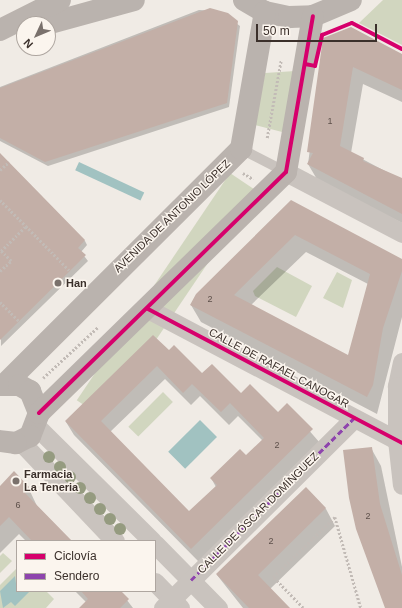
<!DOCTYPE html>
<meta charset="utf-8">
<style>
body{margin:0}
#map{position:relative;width:402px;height:608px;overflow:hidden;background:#f0ebe5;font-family:Arial,sans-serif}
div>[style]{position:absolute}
.green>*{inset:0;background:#d1d6bf;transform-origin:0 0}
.water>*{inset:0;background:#a1c2c1;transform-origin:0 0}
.shadow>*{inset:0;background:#0003}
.building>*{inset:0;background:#c3afa7}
.path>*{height:2.5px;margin-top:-1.25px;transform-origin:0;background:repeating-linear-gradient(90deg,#c2bbb6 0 2px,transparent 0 4px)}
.lane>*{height:10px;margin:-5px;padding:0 5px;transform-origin:5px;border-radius:5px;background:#c9c3be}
.street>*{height:19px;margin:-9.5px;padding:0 9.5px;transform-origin:9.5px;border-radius:9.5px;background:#c9c3be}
.secondary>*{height:22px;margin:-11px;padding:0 11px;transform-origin:11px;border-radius:11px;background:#bab3ae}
.quiet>*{height:3px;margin-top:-1.5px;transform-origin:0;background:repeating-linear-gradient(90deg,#8e44ad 0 6px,transparent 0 9px)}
.cycleway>*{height:4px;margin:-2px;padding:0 2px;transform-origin:2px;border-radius:2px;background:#d6006c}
.trees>*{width:12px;height:12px;margin:-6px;border-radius:50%;background:#959b80}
.dots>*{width:11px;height:11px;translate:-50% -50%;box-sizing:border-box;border:2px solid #fbf5ee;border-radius:50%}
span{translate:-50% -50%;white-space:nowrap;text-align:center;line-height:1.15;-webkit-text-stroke:3px #fbf5ee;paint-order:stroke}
.number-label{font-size:9px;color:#5d504a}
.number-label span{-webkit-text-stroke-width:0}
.street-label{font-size:11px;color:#3b302b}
.poi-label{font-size:11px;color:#3b302b;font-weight:700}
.left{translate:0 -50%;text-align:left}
.legend{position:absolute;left:16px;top:540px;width:140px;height:52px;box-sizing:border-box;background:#fbf5ee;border:1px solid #aea6a0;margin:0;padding:5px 7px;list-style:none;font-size:12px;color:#3b302b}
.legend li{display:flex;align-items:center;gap:8px;height:20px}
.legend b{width:20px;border:1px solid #aea6a0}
.north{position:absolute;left:16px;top:16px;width:40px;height:40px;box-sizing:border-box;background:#fbf5ee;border:1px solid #aea6a0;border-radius:50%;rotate:226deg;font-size:11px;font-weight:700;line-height:16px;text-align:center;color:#3b302b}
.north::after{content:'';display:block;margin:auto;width:14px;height:18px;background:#7a716c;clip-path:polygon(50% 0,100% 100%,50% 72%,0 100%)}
.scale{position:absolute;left:256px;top:24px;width:121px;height:18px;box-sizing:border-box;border:2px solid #3b302b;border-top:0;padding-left:5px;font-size:12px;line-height:14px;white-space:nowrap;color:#3b302b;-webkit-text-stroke:3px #fbf5ee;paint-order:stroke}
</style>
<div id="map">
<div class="green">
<div style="clip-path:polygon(383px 0,402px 0,402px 45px,359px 23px)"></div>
<div style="clip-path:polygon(295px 71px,286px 133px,255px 125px,265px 73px)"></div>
<div style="left:230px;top:173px;width:32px;height:274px;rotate:34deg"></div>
<div style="clip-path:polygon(277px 267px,312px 286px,296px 317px,255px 296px,253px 291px)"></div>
<div style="clip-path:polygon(337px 272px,352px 280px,343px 308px,323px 298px)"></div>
<div style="left:163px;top:392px;width:14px;height:49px;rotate:45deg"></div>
<div style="clip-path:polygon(3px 553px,12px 561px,0 573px,0 556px)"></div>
<div style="clip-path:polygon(17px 568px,17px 591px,46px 591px,54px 599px,46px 608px,0 608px,0 585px)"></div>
</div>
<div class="water">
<div style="left:79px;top:162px;width:72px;height:9px;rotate:25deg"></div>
<div style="left:200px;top:420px;width:24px;height:45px;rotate:45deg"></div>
<div style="clip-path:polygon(15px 576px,17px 591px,30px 591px,15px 606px,11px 602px,3px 608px,0 591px)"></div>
</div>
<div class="shadow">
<div style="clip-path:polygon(199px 10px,219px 11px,240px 26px,229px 107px,48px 166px,0 141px,0 87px)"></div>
<div style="clip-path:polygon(324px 39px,402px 55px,402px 102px,363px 84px,351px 153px,402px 180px,402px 223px,318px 181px,308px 164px)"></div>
<div style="clip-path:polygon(0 155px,85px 241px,87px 245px,81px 252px,88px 261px,1px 346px)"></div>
<div style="clip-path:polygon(evenodd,291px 202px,402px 260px,402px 317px,377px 414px,201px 322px,191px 305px,291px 202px,306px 252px,368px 284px,349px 357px,251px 305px,306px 252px)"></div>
<div style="clip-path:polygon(evenodd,168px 352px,202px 375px,278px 414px,287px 405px,320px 443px,199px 562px,74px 435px,66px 422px,168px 352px,165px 379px,191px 405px,200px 396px,229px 425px,238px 416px,263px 441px,246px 457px,211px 478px,216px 487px,189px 513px,110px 432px,165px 379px)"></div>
<div style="clip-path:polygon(371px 448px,381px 466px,402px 567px,402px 608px,387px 608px)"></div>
<div style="clip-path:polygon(0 487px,28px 487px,37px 506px,71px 541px,26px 541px,19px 534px,0 553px)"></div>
<div style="clip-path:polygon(306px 488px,326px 509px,335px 526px,270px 589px,288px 608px,243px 608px,217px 575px)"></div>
<div style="clip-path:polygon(75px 591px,120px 591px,133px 608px,80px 608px,86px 602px)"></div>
</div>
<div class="building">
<div style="clip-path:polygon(210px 8px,228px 13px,238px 21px,227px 103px,45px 162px,0 138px,0 88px)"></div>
<div style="clip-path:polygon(351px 27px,402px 54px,402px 90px,353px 67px,340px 146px,364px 158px,363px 161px,402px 178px,402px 214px,307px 164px,313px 153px,307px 152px,323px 38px)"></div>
<div style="clip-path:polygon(0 153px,85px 240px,78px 248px,86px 255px,0 340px)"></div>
<div style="clip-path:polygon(evenodd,291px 200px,402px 259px,402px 271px,383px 328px,373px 385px,367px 397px,190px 305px,196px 294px,291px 200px,295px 235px,370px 274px,348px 355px,234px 295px,295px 235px)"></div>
<div style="clip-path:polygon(evenodd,153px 335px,169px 350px,174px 345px,202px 373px,212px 364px,241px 393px,250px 384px,278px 412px,287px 403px,313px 429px,191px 549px,65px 421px,153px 335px,157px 366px,183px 393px,192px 384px,221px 412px,230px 403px,264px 438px,246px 455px,240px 449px,210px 478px,217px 485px,189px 511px,101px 421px,157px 366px)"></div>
<div style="clip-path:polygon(372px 447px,380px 504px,402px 575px,402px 608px,385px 608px,356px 529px,349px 498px,343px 450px)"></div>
<div style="clip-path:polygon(14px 471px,29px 487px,24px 492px,72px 541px,32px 541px,9px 517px,0 526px,0 486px)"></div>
<div style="clip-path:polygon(306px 487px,326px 508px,258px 575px,290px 608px,249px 608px,216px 574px)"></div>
<div style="clip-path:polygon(81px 591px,121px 591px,129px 599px,120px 608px,79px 608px,88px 599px)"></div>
</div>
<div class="path">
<div style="left:267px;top:138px;width:79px;rotate:-79.8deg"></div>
<div style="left:0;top:170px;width:12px;rotate:-42deg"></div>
<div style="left:243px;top:173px;width:12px;rotate:31deg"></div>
<div style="left:0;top:200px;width:37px;rotate:45deg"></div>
<div style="left:1px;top:251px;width:35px;rotate:-45deg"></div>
<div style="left:26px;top:226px;width:63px;rotate:45.6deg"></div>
<div style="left:0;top:271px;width:15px;rotate:-42deg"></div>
<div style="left:11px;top:261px;width:16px;rotate:-135deg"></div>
<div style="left:0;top:302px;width:27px;rotate:45deg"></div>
<div style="left:43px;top:378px;width:75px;rotate:-42.8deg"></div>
<div style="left:303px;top:608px;width:43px;rotate:-134.1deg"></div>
<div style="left:273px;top:577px;width:86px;rotate:-44.1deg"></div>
<div style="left:335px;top:517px;width:95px;rotate:74.1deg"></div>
</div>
<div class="lane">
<div style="left:241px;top:149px;width:51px;rotate:27.1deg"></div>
</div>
<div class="street">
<div style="left:286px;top:172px;width:131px;rotate:27.7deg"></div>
<div style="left:148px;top:309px;width:287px;rotate:27.8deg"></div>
<div style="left:402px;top:362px;width:25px;rotate:102deg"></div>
<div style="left:397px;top:386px;width:54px;rotate:90deg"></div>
<div style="left:397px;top:440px;width:45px;rotate:83.7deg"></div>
<div style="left:37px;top:427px;width:162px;rotate:44.7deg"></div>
<div style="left:20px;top:441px;width:138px;rotate:46.5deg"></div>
<div style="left:155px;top:544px;width:90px;rotate:45.5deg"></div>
<div style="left:155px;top:582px;width:36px;rotate:46deg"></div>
<div style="left:163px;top:608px;width:269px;rotate:-44.8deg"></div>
</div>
<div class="secondary">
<div style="left:244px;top:0;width:24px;rotate:30deg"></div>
<div style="left:265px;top:12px;width:25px;rotate:12deg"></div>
<div style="left:289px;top:17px;width:24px;rotate:-2deg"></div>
<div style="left:313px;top:16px;width:41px;rotate:-22.8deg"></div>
<div style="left:47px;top:24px;width:90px;rotate:-15.4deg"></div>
<div style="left:0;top:30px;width:67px;rotate:-26.6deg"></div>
<div style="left:6px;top:383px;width:332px;rotate:-44.9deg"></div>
<div style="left:241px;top:149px;width:139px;rotate:-80.1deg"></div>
<div style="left:0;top:385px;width:19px"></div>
<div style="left:19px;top:385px;width:13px;rotate:29deg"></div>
<div style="left:30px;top:391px;width:24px;rotate:68deg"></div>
<div style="left:39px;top:413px;width:25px;rotate:111deg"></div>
<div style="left:30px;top:436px;width:16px;rotate:153deg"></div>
<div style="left:16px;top:443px;width:16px;rotate:-173deg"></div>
<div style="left:39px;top:413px;width:345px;rotate:-44.3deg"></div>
<div style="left:286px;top:172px;width:158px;rotate:-80.2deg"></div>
</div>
<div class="quiet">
<div style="left:191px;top:580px;width:230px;rotate:-44.8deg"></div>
</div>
<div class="cycleway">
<div style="left:305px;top:64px;width:10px;rotate:11deg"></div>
<div style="left:315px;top:66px;width:32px;rotate:-77deg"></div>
<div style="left:322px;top:35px;width:32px;rotate:-22deg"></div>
<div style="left:352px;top:23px;width:56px;rotate:27.5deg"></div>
<div style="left:148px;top:309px;width:287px;rotate:27.8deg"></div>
<div style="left:39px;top:413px;width:345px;rotate:-44.3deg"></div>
<div style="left:286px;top:172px;width:158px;rotate:-80.2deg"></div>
</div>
<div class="trees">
<div style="left:49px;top:457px"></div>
<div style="left:60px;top:467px"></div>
<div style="left:70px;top:477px"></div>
<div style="left:80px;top:488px"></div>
<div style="left:90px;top:498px"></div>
<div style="left:100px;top:509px"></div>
<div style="left:110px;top:519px"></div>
<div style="left:120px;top:529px"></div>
</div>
<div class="dots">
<div style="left:58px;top:283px;background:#7a716c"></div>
<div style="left:16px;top:481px;background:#7a716c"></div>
</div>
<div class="number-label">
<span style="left:330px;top:121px">1</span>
<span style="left:210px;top:299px">2</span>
<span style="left:277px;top:445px">2</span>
<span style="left:18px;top:505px">6</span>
<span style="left:368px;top:516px">2</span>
<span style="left:271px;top:541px">2</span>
</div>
<div class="street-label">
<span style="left:172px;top:216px;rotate:-44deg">AVENIDA DE ANTONIO LÓPEZ</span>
<span style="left:279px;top:368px;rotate:28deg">CALLE DE RAFAEL CANOGAR</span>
<span style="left:258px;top:513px;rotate:-45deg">CALLE DE ÓSCAR DOMÍNGUEZ</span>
</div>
<div class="poi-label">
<span class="left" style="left:66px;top:283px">Han</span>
<span class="left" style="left:24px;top:481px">Farmacia<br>La Teneria</span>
</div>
<ul class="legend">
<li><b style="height:5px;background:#d6006c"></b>Ciclovía</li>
<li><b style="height:5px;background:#8e44ad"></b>Sendero</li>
</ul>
<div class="north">N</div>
<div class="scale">50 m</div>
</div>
